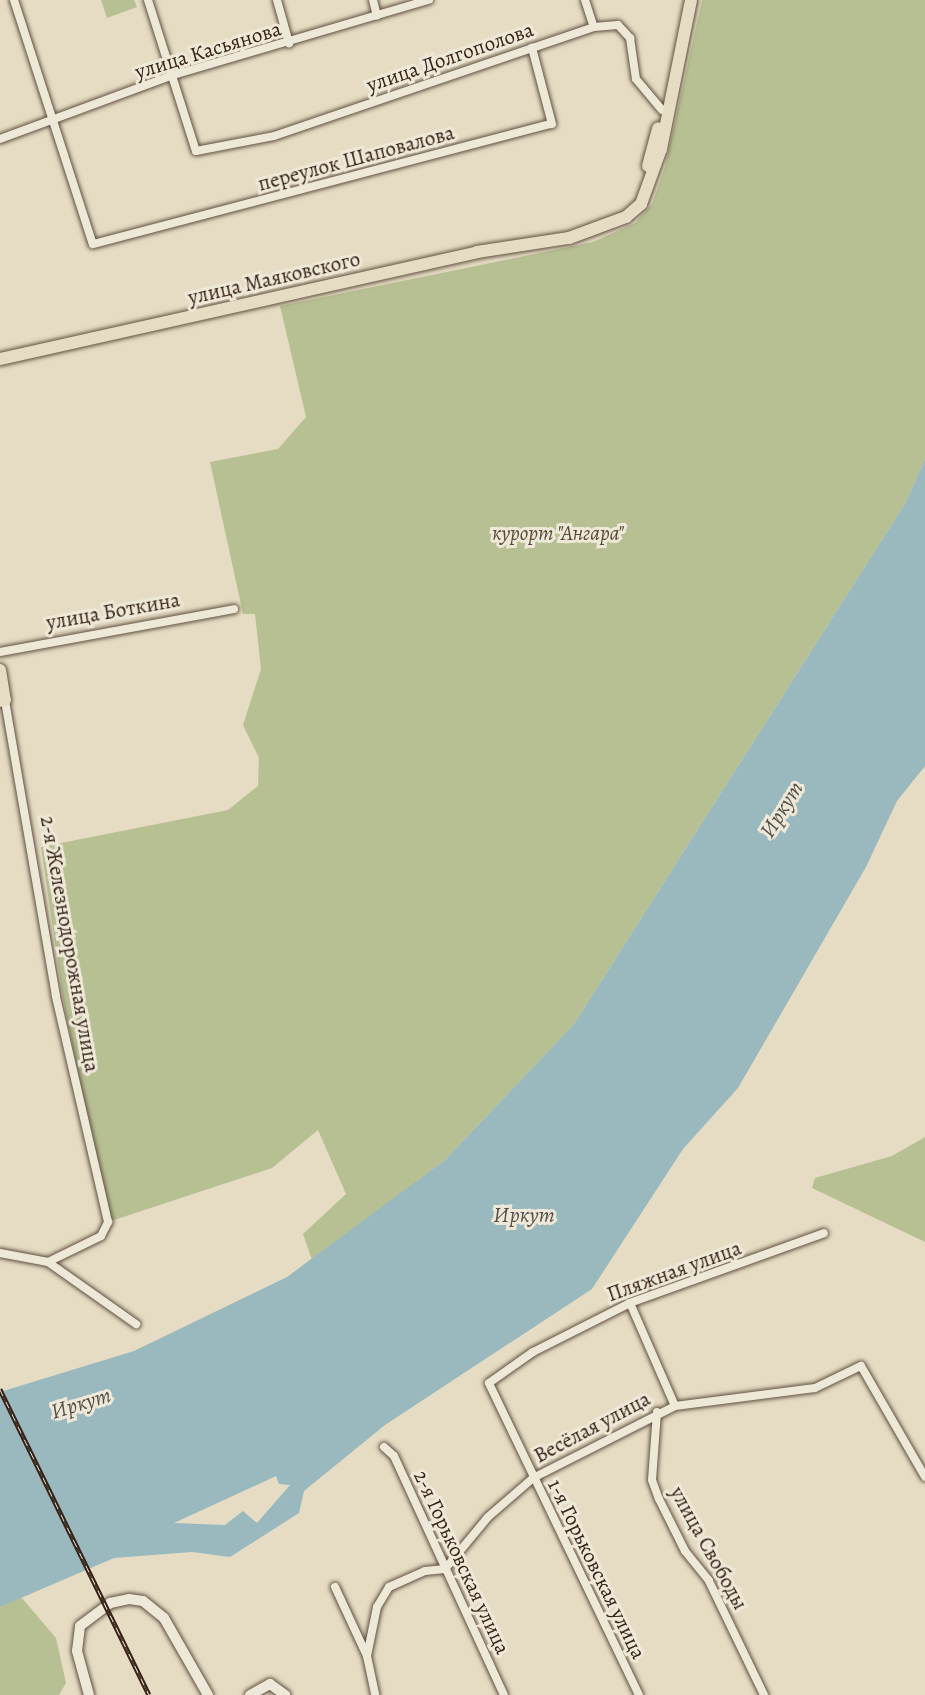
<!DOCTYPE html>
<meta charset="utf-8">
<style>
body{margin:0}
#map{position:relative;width:925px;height:1695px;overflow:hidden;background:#e5dcc3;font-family:Alegreya,serif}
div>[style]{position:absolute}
.green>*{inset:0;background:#b7c092}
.water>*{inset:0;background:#9ab9be}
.roads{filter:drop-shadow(0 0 2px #615041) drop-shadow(0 0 2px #615041)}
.street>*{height:8px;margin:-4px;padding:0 4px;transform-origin:4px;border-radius:4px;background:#eee8d8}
.secondary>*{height:10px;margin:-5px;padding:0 5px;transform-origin:5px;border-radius:5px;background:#eee8d8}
.primary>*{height:12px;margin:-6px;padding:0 6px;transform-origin:6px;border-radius:6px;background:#e5dcc3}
.rail>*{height:4.5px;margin-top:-2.25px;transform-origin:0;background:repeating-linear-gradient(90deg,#eee8d8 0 7px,#352116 0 14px);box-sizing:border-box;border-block:2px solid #352116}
span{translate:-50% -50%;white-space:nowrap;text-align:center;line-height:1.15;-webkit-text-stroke:6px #eee8d8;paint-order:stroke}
.street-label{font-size:21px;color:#352116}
.park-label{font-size:21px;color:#564935;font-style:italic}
.water-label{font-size:22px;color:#534f48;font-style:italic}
</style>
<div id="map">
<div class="green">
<div style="clip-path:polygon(101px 0,134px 0,137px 7px,107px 18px)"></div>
<div style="clip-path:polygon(702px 0,925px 0,925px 459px,906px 502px,574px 1024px,445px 1160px,312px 1260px,303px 1234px,346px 1194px,318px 1130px,272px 1168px,108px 1222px,63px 998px,41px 847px,228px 810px,258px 786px,259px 758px,243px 725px,261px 669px,255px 614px,243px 614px,210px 462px,278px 449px,306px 417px,280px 306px,593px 242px,635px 223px,652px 204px,665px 167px)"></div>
<div style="clip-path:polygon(925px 1137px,925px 1242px,812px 1188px,815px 1178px,892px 1156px)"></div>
<div style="clip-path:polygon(21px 1597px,56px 1638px,66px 1683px,59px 1695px,0 1695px,0 1607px)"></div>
</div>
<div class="water">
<div style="clip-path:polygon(evenodd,925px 459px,925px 766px,897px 801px,866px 867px,738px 1088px,683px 1149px,592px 1289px,385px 1425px,304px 1491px,299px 1513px,230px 1557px,192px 1552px,114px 1558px,0 1607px,0 1392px,134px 1351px,287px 1277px,445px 1160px,574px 1024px,906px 502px,925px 459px,276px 1476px,279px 1484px,290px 1485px,257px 1523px,243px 1511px,225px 1525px,174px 1523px,276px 1476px)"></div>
</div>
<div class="roads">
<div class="street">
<div style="left:14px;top:0;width:256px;rotate:72.1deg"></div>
<div style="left:93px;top:244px;width:474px;rotate:-14.7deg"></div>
<div style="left:552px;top:124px;width:79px;rotate:-104.7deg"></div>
<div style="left:148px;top:0;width:158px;rotate:72.4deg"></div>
<div style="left:196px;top:151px;width:79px;rotate:-10.9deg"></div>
<div style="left:274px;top:136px;width:338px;rotate:-18.8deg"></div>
<div style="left:594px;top:27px;width:24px;rotate:-5deg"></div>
<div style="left:618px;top:25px;width:18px;rotate:47deg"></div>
<div style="left:630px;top:38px;width:41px;rotate:81.7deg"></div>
<div style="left:636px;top:79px;width:40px;rotate:50deg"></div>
<div style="left:277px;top:0;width:45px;rotate:74.4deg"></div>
<div style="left:373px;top:0;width:16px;rotate:76deg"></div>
<div style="left:585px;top:0;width:28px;rotate:72deg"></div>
<div style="left:0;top:139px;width:181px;rotate:-20.3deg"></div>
<div style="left:170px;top:76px;width:270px;rotate:-16.4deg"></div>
<div style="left:0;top:652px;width:238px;rotate:-10.4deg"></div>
<div style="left:0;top:1253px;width:49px;rotate:10.6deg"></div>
<div style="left:48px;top:1262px;width:59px;rotate:-26.1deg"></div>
<div style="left:101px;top:1236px;width:16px;rotate:-63deg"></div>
<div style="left:108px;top:1222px;width:232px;rotate:-103deg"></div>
<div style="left:56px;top:996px;width:300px;rotate:-99.8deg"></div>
<div style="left:48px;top:1262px;width:108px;rotate:35.2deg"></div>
<div style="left:630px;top:1303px;width:112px;rotate:66.4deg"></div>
<div style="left:657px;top:1412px;width:68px;rotate:94.2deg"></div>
<div style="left:652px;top:1480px;width:20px;rotate:70deg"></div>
<div style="left:659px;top:1499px;width:58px;rotate:63.4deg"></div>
<div style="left:685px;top:1551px;width:38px;rotate:51deg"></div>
<div style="left:709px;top:1581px;width:127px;rotate:64.2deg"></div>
<div style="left:384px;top:1447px;width:13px;rotate:42deg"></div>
<div style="left:394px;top:1456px;width:263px;rotate:65.3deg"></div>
<div style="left:335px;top:1587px;width:76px;rotate:65.1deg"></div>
<div style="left:367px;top:1656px;width:40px;rotate:78deg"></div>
<div style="left:367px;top:1656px;width:50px;rotate:-78.5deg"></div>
<div style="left:377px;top:1607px;width:23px;rotate:-59deg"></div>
<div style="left:389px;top:1587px;width:39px;rotate:-24deg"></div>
<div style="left:425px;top:1571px;width:20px;rotate:-6deg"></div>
<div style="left:445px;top:1569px;width:67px;rotate:-50.4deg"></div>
<div style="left:488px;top:1517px;width:60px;rotate:-40.9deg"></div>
<div style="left:533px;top:1478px;width:159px;rotate:-26.9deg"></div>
<div style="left:675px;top:1406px;width:141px;rotate:-7.3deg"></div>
<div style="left:815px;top:1388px;width:51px;rotate:-25.6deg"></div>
<div style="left:861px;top:1366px;width:128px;rotate:60deg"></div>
<div style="left:639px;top:1695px;width:346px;rotate:-115.7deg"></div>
<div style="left:489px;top:1383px;width:54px;rotate:-35.2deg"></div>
<div style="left:533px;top:1352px;width:109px;rotate:-26.8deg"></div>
<div style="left:630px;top:1303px;width:206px;rotate:-19.8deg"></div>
</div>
<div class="secondary">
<div style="left:89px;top:1695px;width:46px;rotate:-105.3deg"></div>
<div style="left:77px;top:1651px;width:25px;rotate:-83deg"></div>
<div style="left:80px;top:1626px;width:38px;rotate:-37deg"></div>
<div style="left:110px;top:1603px;width:19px;rotate:-12deg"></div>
<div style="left:129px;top:1599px;width:14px;rotate:8deg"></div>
<div style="left:143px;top:1601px;width:27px;rotate:39deg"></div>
<div style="left:164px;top:1618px;width:89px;rotate:60.3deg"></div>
<div style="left:250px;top:1695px;width:23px;rotate:-29deg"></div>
<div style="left:270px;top:1684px;width:19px;rotate:36deg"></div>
</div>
<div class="primary">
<div style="left:648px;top:166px;width:39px;rotate:-75deg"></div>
<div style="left:0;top:359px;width:489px;rotate:-12.6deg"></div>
<div style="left:477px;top:252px;width:93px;rotate:-8.7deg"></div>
<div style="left:569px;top:238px;width:61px;rotate:-20.2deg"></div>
<div style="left:626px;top:217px;width:20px;rotate:-41deg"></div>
<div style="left:641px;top:204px;width:59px;rotate:-70deg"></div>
<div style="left:661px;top:149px;width:152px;rotate:-78.6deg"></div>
<div style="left:0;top:670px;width:30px;rotate:81deg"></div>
<div style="left:5px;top:700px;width:5px;rotate:169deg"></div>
</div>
</div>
<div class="rail">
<div style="left:0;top:1389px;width:340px;rotate:64deg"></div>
</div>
<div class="street-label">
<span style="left:208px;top:50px;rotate:-17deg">улица Касьянова</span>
<span style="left:450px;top:57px;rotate:-19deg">улица Долгополова</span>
<span style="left:356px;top:158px;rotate:-15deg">переулок Шаповалова</span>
<span style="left:274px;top:278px;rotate:-13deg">улица Маяковского</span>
<span style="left:113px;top:611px;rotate:-10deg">улица Боткина</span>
<span style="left:70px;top:944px;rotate:80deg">2-я Железнодорожная улица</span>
<span style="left:674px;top:1271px;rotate:-20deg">Пляжная улица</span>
<span style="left:592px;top:1427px;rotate:-28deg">Весёлая улица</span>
<span style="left:709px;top:1548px;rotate:61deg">улица Свободы</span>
<span style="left:462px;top:1562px;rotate:65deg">2-я Горьковская улица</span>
<span style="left:597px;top:1569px;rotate:64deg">1-я Горьковская улица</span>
</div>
<div class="park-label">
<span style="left:558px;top:533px">курорт "Ангара"</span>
</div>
<div class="water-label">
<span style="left:782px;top:810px;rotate:-58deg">Иркут</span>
<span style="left:524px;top:1216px">Иркут</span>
<span style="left:81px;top:1404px;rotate:-17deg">Иркут</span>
</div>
</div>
